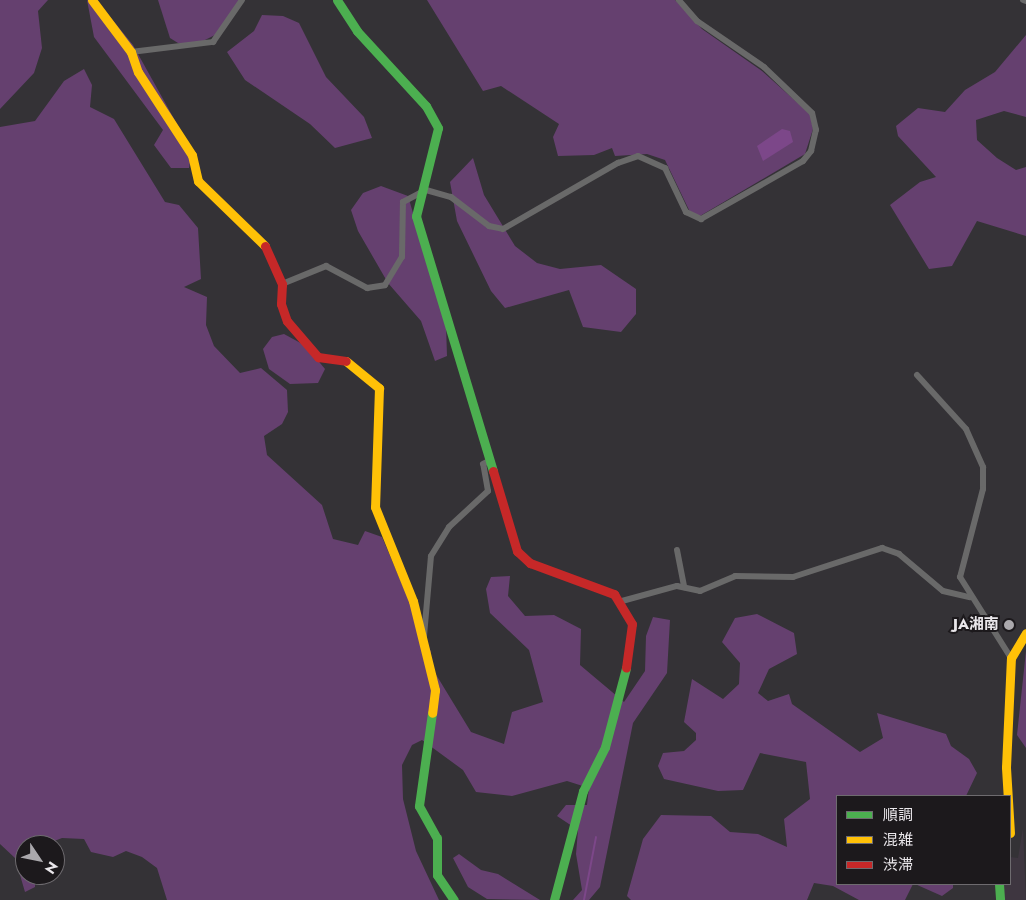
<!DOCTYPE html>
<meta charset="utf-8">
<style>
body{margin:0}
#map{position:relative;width:1026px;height:900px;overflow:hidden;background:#343236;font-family:Jost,"Noto Sans JP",sans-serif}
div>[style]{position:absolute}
.built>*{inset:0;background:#3e3640}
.green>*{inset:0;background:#65406f}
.water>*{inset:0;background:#7c4789}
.stream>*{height:2px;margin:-1px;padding:0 1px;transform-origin:1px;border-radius:1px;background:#7c4789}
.street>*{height:6px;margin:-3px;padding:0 3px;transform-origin:3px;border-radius:3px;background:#696969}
.fast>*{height:9px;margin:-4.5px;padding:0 4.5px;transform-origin:4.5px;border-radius:4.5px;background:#4caf50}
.slow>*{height:9px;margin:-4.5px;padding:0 4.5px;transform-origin:4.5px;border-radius:4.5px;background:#ffc107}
.jam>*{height:9px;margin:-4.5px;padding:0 4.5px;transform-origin:4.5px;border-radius:4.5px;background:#c62828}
.dots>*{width:14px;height:14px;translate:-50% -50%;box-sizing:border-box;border:2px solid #1c191c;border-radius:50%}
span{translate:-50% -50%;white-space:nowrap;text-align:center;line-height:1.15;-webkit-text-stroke:4px #1c191c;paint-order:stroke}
.poi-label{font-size:15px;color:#eae7eb;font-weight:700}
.right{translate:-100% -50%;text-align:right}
.legend{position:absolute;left:836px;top:795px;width:175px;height:90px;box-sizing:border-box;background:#1c191c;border:1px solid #6e6b6f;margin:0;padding:6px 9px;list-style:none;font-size:15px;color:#eae7eb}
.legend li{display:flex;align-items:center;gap:10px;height:25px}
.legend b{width:25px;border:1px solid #6e6b6f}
.north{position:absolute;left:15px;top:835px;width:50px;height:50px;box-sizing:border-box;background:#1c191c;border:1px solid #6e6b6f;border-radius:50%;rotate:124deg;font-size:14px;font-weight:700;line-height:20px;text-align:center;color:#eae7eb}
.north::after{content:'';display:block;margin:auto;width:18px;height:22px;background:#aaa8ac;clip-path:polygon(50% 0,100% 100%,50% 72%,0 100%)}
</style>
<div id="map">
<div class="built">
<div style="clip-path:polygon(1023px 828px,1026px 900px,1004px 900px,1003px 884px,1010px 884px,1010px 857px,1018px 858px)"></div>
</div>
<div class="green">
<div style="clip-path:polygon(0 0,48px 0,38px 11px,42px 48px,34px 73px,0 109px)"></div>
<div style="clip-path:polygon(87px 0,103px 8px,133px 45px,192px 151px,189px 168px,171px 168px,154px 145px,163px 130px,94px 37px)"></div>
<div style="clip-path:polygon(158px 0,241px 0,215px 35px,199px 43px,178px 43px,170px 38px)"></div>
<div style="clip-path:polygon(427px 0,675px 0,702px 29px,762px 71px,810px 114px,813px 129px,805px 154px,700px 216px,690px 212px,665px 160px,647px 154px,615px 156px,612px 148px,594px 155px,558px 156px,553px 137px,559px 124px,501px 86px,483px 91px)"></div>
<div style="clip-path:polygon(262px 15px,283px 16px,299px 23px,326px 77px,364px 117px,372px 138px,335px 148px,310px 124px,245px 80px,227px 52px,254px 31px)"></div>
<div style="clip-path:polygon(1026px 35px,1026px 117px,1004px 111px,976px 120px,977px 140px,997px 158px,1016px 170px,1026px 167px,1026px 236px,977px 221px,952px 266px,929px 269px,890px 205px,920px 182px,936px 177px,898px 136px,896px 126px,918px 108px,945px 112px,965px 90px,995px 72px)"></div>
<div style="clip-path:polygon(84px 69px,92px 85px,90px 107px,114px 119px,165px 202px,179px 205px,198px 228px,201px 279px,184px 287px,207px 297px,206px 325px,214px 346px,240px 373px,261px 368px,287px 390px,288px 412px,282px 424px,264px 436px,267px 455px,322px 505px,333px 539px,358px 545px,365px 531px,382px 537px,431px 652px,429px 663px,471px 732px,504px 744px,512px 712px,543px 702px,529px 650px,490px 613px,486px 589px,491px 577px,510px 576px,508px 596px,525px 616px,554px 615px,581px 629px,580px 665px,624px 702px,645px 671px,646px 636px,653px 617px,670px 620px,667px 673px,633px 723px,600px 887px,589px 900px,573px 900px,582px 890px,576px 854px,578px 830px,557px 816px,566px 805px,587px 805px,589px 788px,567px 781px,512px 796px,476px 792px,463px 770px,422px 740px,412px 745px,402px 765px,403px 799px,416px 851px,439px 900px,167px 900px,157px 868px,142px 857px,126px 851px,113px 857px,91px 852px,84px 839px,62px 838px,44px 845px,25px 845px,25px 875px,35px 875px,35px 887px,25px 892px,15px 858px,0 844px,0 127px,35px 121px,64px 81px)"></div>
<div style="clip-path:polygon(473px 158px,484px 195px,515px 246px,537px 263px,560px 269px,601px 265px,636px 289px,636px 314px,621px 332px,583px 327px,569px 290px,505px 308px,491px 291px,457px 221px,450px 182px)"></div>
<div style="clip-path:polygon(381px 186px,408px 196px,446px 325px,447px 356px,435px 361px,421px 321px,388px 283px,358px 231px,351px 210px,363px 193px)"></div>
<div style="clip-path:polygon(284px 334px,306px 346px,325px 369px,318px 383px,290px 384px,269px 369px,263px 349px,272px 337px)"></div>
<div style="clip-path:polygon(757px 614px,794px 633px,797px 654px,769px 669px,758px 693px,768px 701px,789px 694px,792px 704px,860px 752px,883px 738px,877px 713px,946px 734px,951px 746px,969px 759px,977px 773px,966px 796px,837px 796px,837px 884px,913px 884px,905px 900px,859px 900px,833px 886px,814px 883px,807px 900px,631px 900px,627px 896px,643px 839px,661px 815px,711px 816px,730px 832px,758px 834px,787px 847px,784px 819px,810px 799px,806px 762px,760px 753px,743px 790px,718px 791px,664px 779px,658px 766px,663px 753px,684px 751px,696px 740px,696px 733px,684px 722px,692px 679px,723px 699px,739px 684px,740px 663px,722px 642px,735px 618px)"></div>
<div style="clip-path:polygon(1026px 651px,1026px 748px,1017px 735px)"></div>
<div style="clip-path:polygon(459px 854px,481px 870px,498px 874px,540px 900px,487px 899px,468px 887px,453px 858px)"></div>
<div style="clip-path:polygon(915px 884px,953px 884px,953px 888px,942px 896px)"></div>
</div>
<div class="water">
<div style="clip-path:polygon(782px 129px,790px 131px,793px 142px,763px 161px,757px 146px)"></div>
</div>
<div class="stream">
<div style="left:584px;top:900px;width:64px;rotate:-79.2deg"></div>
</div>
<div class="street">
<div style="left:1023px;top:0;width:3px;rotate:18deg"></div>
<div style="left:131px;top:52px;width:83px;rotate:-7deg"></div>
<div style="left:213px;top:42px;width:51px;rotate:-55.4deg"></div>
<div style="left:282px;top:284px;width:48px;rotate:-22.2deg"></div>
<div style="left:326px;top:266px;width:47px;rotate:28.2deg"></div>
<div style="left:367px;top:288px;width:18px;rotate:-9deg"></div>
<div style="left:385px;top:285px;width:33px;rotate:-59deg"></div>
<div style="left:402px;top:257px;width:55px;rotate:-89deg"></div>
<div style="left:403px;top:202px;width:26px;rotate:-28deg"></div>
<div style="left:426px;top:190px;width:26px;rotate:16deg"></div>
<div style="left:451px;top:197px;width:48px;rotate:37.3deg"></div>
<div style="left:489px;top:226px;width:14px;rotate:12deg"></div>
<div style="left:503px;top:229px;width:133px;rotate:-29.9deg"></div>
<div style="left:618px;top:163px;width:21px;rotate:-19deg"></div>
<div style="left:638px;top:156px;width:30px;rotate:24deg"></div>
<div style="left:665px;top:168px;width:49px;rotate:64.5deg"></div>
<div style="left:686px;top:212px;width:17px;rotate:25deg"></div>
<div style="left:701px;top:219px;width:117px;rotate:-29.6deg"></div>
<div style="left:803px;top:161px;width:13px;rotate:-51deg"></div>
<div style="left:811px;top:151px;width:22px;rotate:-77deg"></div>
<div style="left:816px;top:130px;width:17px;rotate:-103deg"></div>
<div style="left:812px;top:113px;width:66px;rotate:-136.2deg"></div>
<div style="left:764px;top:67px;width:81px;rotate:-145.5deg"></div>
<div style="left:697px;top:21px;width:28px;rotate:-131deg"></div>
<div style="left:917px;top:375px;width:73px;rotate:47.8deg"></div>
<div style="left:966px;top:429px;width:42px;rotate:65.9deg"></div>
<div style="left:983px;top:467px;width:22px;rotate:90deg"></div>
<div style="left:983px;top:489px;width:91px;rotate:104.6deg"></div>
<div style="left:960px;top:577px;width:96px;rotate:57.8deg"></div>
<div style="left:677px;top:550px;width:38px;rotate:79deg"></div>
<div style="left:622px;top:601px;width:57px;rotate:-15.3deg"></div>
<div style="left:677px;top:586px;width:24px;rotate:12deg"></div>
<div style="left:700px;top:591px;width:38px;rotate:-23deg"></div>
<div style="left:735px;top:576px;width:58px;rotate:1deg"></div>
<div style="left:793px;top:577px;width:94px;rotate:-18deg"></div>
<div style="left:882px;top:548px;width:18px;rotate:19deg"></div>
<div style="left:899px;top:554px;width:57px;rotate:40.1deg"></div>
<div style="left:943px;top:591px;width:28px;rotate:13deg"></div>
<div style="left:424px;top:636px;width:80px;rotate:-85deg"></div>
<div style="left:431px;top:556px;width:34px;rotate:-58deg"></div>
<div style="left:449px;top:527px;width:53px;rotate:-42.7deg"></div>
<div style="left:488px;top:491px;width:27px;rotate:-100deg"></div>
<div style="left:483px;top:464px;width:4px;rotate:-27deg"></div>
</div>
<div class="fast">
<div style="left:337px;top:0;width:37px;rotate:57deg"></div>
<div style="left:357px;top:31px;width:102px;rotate:47.4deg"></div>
<div style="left:426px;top:106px;width:25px;rotate:61deg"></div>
<div style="left:438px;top:128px;width:91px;rotate:104deg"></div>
<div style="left:416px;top:216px;width:266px;rotate:73.2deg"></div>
<div style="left:432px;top:713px;width:94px;rotate:98deg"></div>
<div style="left:419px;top:806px;width:37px;rotate:61deg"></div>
<div style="left:437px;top:838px;width:37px;rotate:90deg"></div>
<div style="left:437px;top:875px;width:30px;rotate:56deg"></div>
<div style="left:999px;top:884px;width:16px;rotate:86deg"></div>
<div style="left:554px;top:900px;width:113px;rotate:-75.1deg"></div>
<div style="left:583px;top:791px;width:49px;rotate:-63.4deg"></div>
<div style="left:605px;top:747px;width:82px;rotate:-75.1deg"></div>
</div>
<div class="slow">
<div style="left:92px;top:0;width:65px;rotate:53.1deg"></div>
<div style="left:131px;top:52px;width:21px;rotate:71deg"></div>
<div style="left:138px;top:72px;width:99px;rotate:57deg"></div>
<div style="left:192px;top:155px;width:27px;rotate:77deg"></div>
<div style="left:198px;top:181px;width:93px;rotate:44.1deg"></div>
<div style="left:346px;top:361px;width:43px;rotate:39.3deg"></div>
<div style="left:379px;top:388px;width:119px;rotate:91.9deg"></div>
<div style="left:375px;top:507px;width:101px;rotate:68deg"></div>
<div style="left:413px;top:601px;width:92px;rotate:76.1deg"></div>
<div style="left:435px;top:690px;width:23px;rotate:97deg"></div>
<div style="left:1010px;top:833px;width:66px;rotate:-93.5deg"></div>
<div style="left:1006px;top:767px;width:109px;rotate:-87.4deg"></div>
<div style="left:1011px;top:658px;width:29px;rotate:-59deg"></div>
</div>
<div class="jam">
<div style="left:265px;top:246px;width:42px;rotate:65.9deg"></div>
<div style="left:282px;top:284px;width:20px;rotate:93deg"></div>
<div style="left:281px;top:304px;width:18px;rotate:71deg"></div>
<div style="left:287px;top:321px;width:48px;rotate:49.3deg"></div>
<div style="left:318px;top:357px;width:28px;rotate:8deg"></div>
<div style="left:493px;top:471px;width:84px;rotate:73.3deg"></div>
<div style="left:517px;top:551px;width:18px;rotate:43deg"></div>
<div style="left:530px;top:563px;width:90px;rotate:20.3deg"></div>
<div style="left:614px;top:594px;width:35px;rotate:59deg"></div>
<div style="left:632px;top:624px;width:44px;rotate:97.8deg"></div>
</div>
<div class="dots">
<div style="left:1009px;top:625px;background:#aaa8ac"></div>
</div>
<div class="poi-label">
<span class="right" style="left:999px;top:625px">JA湘南</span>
</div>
<ul class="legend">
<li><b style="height:6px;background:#4caf50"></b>順調</li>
<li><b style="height:6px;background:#ffc107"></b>混雑</li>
<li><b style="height:6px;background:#c62828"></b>渋滞</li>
</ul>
<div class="north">N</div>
</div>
